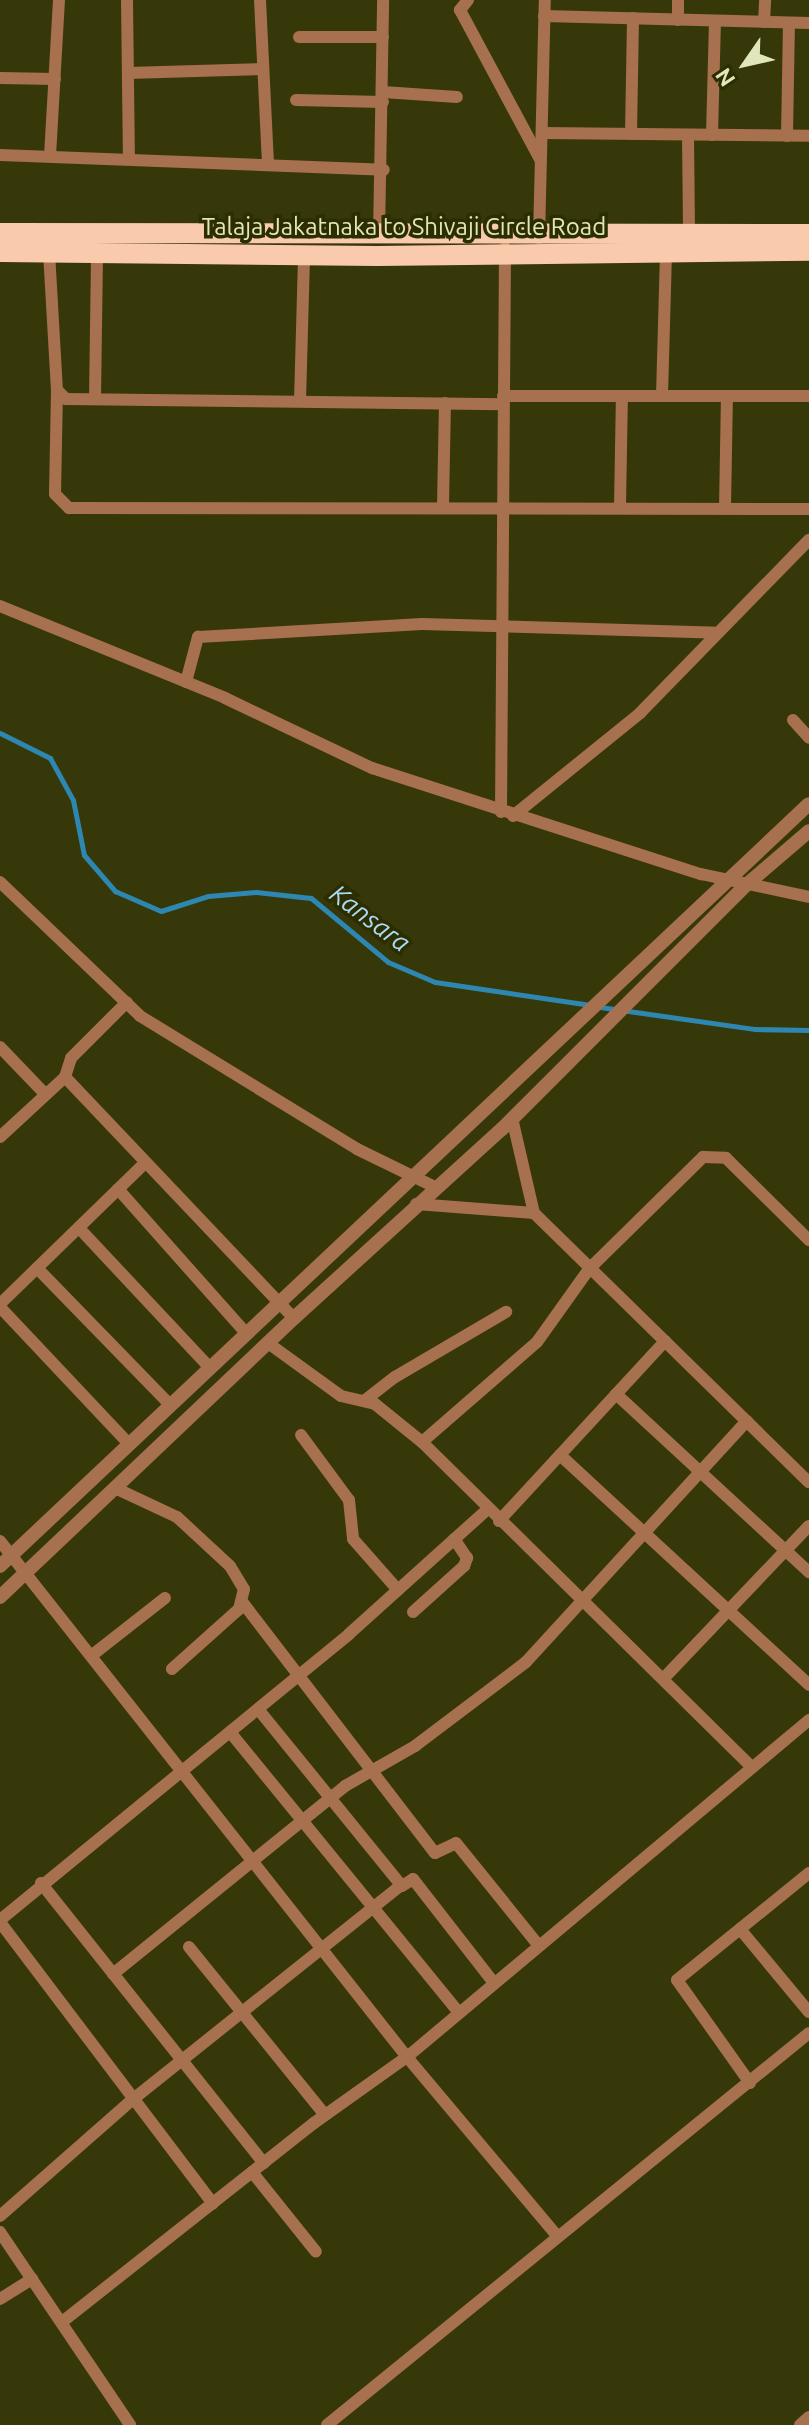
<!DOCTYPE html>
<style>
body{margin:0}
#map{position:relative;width:809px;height:2425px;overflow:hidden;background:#363809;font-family:Ubuntu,sans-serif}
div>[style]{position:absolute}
.stream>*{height:5px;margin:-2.5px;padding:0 2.5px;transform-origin:2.5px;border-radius:2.5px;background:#2e87b0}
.minor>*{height:12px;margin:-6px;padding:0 6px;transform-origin:6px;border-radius:6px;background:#a7704e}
.tertiary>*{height:14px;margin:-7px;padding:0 7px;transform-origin:7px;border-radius:7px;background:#a7704e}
.trunk>*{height:20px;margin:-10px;padding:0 10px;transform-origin:10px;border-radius:10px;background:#facaad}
span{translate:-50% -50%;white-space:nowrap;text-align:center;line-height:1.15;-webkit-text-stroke:7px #2c2e00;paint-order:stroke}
.street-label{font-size:24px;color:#e2e6bc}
.water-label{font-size:26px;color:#aadbf6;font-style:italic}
.north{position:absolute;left:705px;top:24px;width:80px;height:80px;-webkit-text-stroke:6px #2c2e00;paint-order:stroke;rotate:236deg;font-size:22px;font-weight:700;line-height:32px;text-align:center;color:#e2e6bc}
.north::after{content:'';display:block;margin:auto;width:28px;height:36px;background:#e2e6bc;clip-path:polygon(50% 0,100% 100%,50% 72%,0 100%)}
</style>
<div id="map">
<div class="stream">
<div style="left:0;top:733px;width:56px;rotate:26.6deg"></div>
<div style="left:50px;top:758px;width:48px;rotate:61.3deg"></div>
<div style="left:73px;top:800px;width:56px;rotate:78.7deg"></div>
<div style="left:84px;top:855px;width:48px;rotate:49.3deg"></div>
<div style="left:115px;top:891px;width:50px;rotate:23.5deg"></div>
<div style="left:161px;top:911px;width:49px;rotate:-17.7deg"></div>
<div style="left:208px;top:896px;width:48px;rotate:-4.8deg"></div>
<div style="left:256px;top:892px;width:55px;rotate:6.2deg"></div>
<div style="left:311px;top:898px;width:100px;rotate:39.7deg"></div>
<div style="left:388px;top:962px;width:51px;rotate:23.1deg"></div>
<div style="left:435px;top:982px;width:157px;rotate:8.4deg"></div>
<div style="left:600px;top:1007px;width:157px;rotate:8.1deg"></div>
<div style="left:755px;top:1029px;width:54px;rotate:1.1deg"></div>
</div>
<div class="minor">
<div style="left:127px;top:0;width:158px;rotate:89.3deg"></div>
<div style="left:260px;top:0;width:163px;rotate:87.2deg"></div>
<div style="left:468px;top:0;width:13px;rotate:129deg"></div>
<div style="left:460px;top:10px;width:169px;rotate:61.8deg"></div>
<div style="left:544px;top:16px;width:265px;rotate:1.5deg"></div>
<div style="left:678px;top:20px;width:20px;rotate:-90deg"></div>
<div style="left:764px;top:22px;width:22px;rotate:-87deg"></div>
<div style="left:299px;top:37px;width:84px"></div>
<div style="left:128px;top:73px;width:135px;rotate:-1.7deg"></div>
<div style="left:0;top:78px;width:55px;rotate:1deg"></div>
<div style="left:383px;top:92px;width:74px;rotate:3.9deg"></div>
<div style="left:296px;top:100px;width:87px;rotate:1.3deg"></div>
<div style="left:543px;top:133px;width:266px;rotate:0.6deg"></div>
<div style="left:631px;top:134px;width:116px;rotate:-89deg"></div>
<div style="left:688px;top:135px;width:100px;rotate:89.4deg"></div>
<div style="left:712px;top:135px;width:114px;rotate:-88.5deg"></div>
<div style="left:787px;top:136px;width:113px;rotate:-89deg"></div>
<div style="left:0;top:155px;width:384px;rotate:2.2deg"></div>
<div style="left:50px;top:156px;width:156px;rotate:-86.7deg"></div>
<div style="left:379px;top:236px;width:236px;rotate:-89deg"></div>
<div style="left:539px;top:238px;width:238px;rotate:-88.6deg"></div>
<div style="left:49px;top:252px;width:138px;rotate:86.7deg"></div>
<div style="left:57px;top:390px;width:13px;rotate:45deg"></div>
<div style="left:66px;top:399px;width:437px;rotate:0.7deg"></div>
<div style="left:57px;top:390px;width:104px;rotate:91.1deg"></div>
<div style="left:55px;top:494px;width:20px;rotate:45deg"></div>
<div style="left:69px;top:508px;width:740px;rotate:0.08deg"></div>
<div style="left:503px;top:396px;width:306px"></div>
<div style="left:662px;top:396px;width:144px;rotate:-88.4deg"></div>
<div style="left:95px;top:399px;width:146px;rotate:-89.2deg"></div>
<div style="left:300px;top:401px;width:146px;rotate:-88.4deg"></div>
<div style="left:443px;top:506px;width:103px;rotate:-88.9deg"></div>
<div style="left:620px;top:506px;width:110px;rotate:-89deg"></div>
<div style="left:725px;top:508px;width:112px;rotate:-89deg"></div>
<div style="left:0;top:606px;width:243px;rotate:22.2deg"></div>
<div style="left:225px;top:698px;width:163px;rotate:25.5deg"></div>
<div style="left:372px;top:768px;width:346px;rotate:17.9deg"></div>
<div style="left:701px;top:874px;width:110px;rotate:12deg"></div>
<div style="left:186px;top:682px;width:47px;rotate:-75.1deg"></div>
<div style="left:198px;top:637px;width:224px;rotate:-3.3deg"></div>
<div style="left:422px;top:624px;width:296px;rotate:1.7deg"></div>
<div style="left:793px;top:720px;width:24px;rotate:48deg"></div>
<div style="left:501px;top:812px;width:564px;rotate:-89.59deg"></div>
<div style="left:513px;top:816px;width:164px;rotate:-39deg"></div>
<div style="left:640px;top:713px;width:242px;rotate:-45.7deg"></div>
<div style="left:0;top:882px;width:194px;rotate:43.7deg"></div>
<div style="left:140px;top:1016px;width:255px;rotate:31.5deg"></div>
<div style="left:357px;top:1149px;width:87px;rotate:26deg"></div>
<div style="left:0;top:1047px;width:65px;rotate:46.2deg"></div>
<div style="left:65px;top:1077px;width:20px;rotate:-72deg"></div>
<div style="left:71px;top:1058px;width:79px;rotate:-45deg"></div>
<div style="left:512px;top:1118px;width:98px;rotate:77deg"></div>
<div style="left:534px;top:1213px;width:385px;rotate:44.4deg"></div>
<div style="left:0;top:1137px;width:88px;rotate:-42.7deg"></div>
<div style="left:65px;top:1077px;width:332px;rotate:46.5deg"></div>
<div style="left:118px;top:1189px;width:193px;rotate:48.4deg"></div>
<div style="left:416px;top:1204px;width:118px;rotate:4.4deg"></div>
<div style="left:79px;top:1228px;width:192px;rotate:46.9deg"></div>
<div style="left:37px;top:1268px;width:191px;rotate:45.8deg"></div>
<div style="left:0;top:1304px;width:202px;rotate:-44.2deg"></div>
<div style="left:0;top:1307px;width:188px;rotate:46.7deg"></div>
<div style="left:268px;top:1343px;width:90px;rotate:36deg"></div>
<div style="left:341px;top:1396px;width:35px;rotate:13deg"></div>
<div style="left:375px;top:1404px;width:60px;rotate:39deg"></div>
<div style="left:422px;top:1442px;width:463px;rotate:44.6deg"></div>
<div style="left:616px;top:1394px;width:263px;rotate:42.7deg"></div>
<div style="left:364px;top:1401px;width:39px;rotate:-38deg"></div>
<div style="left:395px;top:1377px;width:129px;rotate:-30.4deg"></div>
<div style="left:301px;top:1435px;width:81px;rotate:53.6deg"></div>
<div style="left:349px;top:1500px;width:39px;rotate:84deg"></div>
<div style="left:353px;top:1539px;width:68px;rotate:48.6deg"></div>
<div style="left:422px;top:1442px;width:152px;rotate:-41deg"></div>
<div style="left:537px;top:1342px;width:90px;rotate:-54.5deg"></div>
<div style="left:589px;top:1269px;width:160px;rotate:-44.5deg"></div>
<div style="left:703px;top:1157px;width:23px;rotate:2deg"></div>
<div style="left:726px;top:1158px;width:117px;rotate:44.7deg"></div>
<div style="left:560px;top:1455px;width:339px;rotate:42.7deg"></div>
<div style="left:115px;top:1488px;width:68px;rotate:25.1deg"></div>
<div style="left:177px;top:1517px;width:72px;rotate:42.8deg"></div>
<div style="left:230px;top:1566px;width:27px;rotate:59deg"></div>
<div style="left:244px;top:1589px;width:21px;rotate:104deg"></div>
<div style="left:239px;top:1609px;width:90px;rotate:138.2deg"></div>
<div style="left:499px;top:1521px;width:245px;rotate:-47.3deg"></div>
<div style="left:0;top:1541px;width:657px;rotate:51.74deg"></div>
<div style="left:407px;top:2057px;width:234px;rotate:50deg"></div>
<div style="left:243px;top:1603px;width:315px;rotate:52.5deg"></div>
<div style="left:435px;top:1853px;width:23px;rotate:-25deg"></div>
<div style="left:456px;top:1843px;width:132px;rotate:51.1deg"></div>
<div style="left:413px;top:1612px;width:69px;rotate:-42deg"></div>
<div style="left:464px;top:1566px;width:9px;rotate:-69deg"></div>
<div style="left:467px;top:1558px;width:23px;rotate:-124deg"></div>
<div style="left:91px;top:1656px;width:94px;rotate:-38.1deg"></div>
<div style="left:664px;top:1678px;width:210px;rotate:-46.4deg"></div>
<div style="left:258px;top:1709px;width:228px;rotate:50.9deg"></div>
<div style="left:402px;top:1886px;width:13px;rotate:-32deg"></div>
<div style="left:413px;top:1879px;width:132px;rotate:52.1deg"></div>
<div style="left:230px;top:1732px;width:362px;rotate:50.8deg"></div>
<div style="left:41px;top:1883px;width:358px;rotate:51.5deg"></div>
<div style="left:0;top:1920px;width:451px;rotate:-39.3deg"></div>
<div style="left:349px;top:1634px;width:187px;rotate:-42deg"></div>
<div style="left:0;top:1922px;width:353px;rotate:52.9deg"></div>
<div style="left:740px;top:1929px;width:108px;rotate:50.3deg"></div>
<div style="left:189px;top:1947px;width:216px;rotate:51deg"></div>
<div style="left:113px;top:1974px;width:299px;rotate:-39deg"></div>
<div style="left:345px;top:1786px;width:81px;rotate:-29.7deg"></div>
<div style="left:415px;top:1746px;width:139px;rotate:-37.1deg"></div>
<div style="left:526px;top:1662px;width:327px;rotate:-47.5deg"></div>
<div style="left:750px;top:2083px;width:126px;rotate:-125.3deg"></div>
<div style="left:677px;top:1980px;width:170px;rotate:-39deg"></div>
<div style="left:252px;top:2172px;width:102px;rotate:51.3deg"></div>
<div style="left:0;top:2216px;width:176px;rotate:-41.3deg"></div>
<div style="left:132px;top:2100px;width:344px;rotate:-38.6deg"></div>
<div style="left:0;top:2232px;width:233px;rotate:56deg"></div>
<div style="left:0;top:2299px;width:38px;rotate:-32deg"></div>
<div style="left:62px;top:2322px;width:321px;rotate:-38.3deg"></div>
<div style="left:314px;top:2123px;width:114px;rotate:-35.4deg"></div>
<div style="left:407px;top:2057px;width:525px;rotate:-39.97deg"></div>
<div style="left:327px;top:2425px;width:621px;rotate:-39.12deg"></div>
<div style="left:800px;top:2425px;width:12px;rotate:-42deg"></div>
</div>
<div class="tertiary">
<div style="left:0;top:1566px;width:1111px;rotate:-43.29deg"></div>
<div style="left:0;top:1597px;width:405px;rotate:-43.5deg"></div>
<div style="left:294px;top:1318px;width:281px;rotate:-42.3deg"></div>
<div style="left:502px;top:1129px;width:344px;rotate:-45deg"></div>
<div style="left:745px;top:886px;width:84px;rotate:-40.7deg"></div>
</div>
<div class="trunk">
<div style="left:0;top:233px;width:809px;rotate:0.07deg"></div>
<div style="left:0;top:252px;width:377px;rotate:0.6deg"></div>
<div style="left:377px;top:256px;width:432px;rotate:-0.7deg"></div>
</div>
<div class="street-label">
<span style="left:404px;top:227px">Talaja Jakatnaka to Shivaji Circle Road</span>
</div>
<div class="water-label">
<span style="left:370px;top:918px;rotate:37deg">Kansara</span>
</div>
<div class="north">N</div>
</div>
